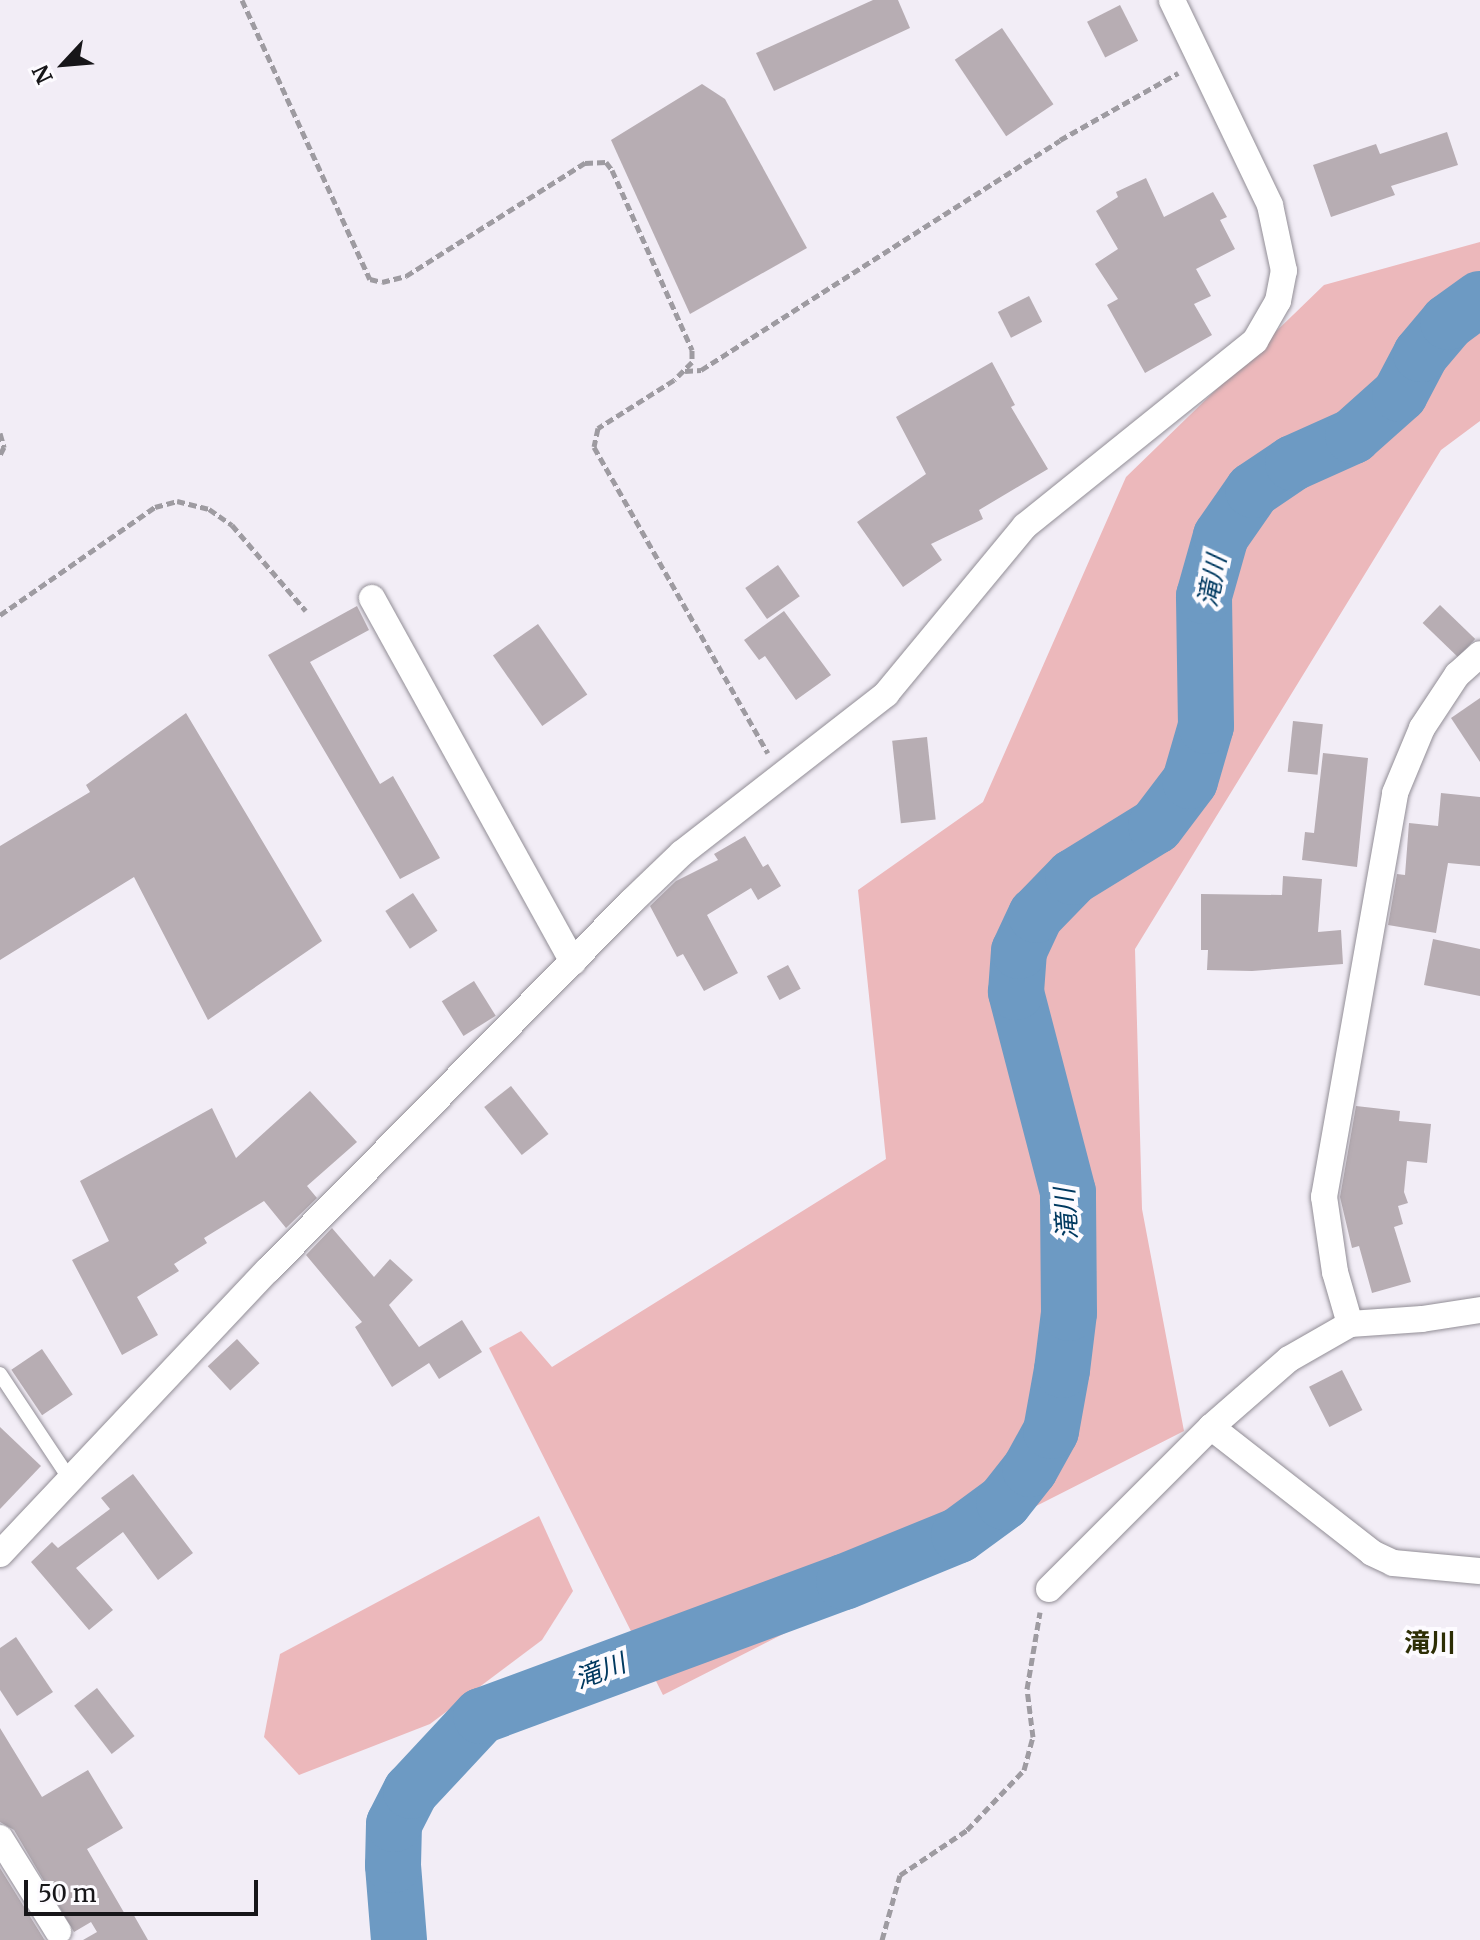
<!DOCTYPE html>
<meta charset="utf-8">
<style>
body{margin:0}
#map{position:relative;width:1480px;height:1940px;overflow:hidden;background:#f2edf6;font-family:Merriweather,"Noto Sans JP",serif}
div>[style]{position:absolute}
.green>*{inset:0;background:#ecb8bb}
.river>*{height:56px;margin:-28px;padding:0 28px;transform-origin:28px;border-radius:28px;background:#6d9ac3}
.building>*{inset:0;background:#b7adb3;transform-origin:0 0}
.path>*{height:5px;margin-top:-2.5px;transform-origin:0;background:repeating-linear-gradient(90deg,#9e9ba1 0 8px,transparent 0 12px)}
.roads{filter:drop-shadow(0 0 2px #928e96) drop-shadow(0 0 2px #928e96)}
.lane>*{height:14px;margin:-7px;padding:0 7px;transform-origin:7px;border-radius:7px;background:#fff}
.street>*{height:26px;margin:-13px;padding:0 13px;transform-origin:13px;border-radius:13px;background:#fff}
span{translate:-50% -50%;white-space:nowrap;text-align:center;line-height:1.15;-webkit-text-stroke:8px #fdfbff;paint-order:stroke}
.water-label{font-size:26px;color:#003960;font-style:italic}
.neighbourhood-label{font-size:26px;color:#2d2e04;font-weight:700}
.north{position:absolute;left:24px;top:24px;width:80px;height:80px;-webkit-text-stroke:6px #fdfbff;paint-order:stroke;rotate:244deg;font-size:22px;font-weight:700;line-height:32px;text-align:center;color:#171619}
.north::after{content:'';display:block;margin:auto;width:28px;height:36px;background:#171619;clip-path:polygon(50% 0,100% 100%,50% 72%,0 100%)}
.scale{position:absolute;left:24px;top:1880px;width:234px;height:36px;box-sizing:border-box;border:4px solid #171619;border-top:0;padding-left:10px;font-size:24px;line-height:28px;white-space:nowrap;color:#171619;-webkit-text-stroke:6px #fdfbff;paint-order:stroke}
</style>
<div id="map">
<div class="green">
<div style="clip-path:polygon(1480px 242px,1480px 421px,1441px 450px,1135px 949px,1142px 1209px,1184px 1431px,663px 1695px,489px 1348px,521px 1331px,552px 1367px,886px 1159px,858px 890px,983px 802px,1126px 477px,1324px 285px)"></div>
<div style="clip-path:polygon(539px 1516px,573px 1591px,542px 1640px,430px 1724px,299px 1775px,264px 1737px,280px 1654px)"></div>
</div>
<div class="river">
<div style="left:399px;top:1940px;width:75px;rotate:-94.6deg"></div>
<div style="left:393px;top:1865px;width:41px;rotate:-88.6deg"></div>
<div style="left:394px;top:1824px;width:37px;rotate:-63deg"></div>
<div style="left:411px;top:1791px;width:103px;rotate:-47deg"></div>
<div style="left:481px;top:1716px;width:387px;rotate:-20.3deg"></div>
<div style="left:844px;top:1582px;width:124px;rotate:-22.2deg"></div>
<div style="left:959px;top:1535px;width:56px;rotate:-36.3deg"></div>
<div style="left:1004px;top:1502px;width:42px;rotate:-51.8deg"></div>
<div style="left:1030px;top:1469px;width:43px;rotate:-61.1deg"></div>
<div style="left:1051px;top:1431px;width:62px;rotate:-79.8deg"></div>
<div style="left:1062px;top:1370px;width:57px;rotate:-83deg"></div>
<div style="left:1069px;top:1313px;width:121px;rotate:-90.5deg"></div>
<div style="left:1068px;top:1192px;width:207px;rotate:-104.6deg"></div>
<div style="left:1016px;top:992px;width:41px;rotate:-85.8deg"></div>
<div style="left:1019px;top:951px;width:40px;rotate:-65deg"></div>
<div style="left:1036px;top:915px;width:53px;rotate:-45.8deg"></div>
<div style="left:1073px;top:877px;width:97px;rotate:-31.6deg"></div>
<div style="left:1156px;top:826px;width:56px;rotate:-52.9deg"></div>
<div style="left:1190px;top:781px;width:57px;rotate:-73.8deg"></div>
<div style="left:1206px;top:726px;width:130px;rotate:-90.9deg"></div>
<div style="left:1204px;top:596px;width:62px;rotate:-74.2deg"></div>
<div style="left:1221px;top:536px;width:56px;rotate:-55.2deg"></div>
<div style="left:1253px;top:490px;width:48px;rotate:-34deg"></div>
<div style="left:1293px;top:463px;width:66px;rotate:-24.2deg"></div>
<div style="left:1353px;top:436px;width:63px;rotate:-41.8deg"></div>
<div style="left:1400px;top:394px;width:45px;rotate:-62.3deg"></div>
<div style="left:1421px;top:354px;width:42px;rotate:-49.8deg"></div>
<div style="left:1448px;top:322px;width:39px;rotate:-36deg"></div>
</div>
<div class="building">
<div style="clip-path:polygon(873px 0,898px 0,910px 28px,774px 91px,756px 53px)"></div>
<div style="left:1120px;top:5px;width:40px;height:37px;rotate:63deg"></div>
<div style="left:1002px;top:28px;width:92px;height:57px;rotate:56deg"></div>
<div style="clip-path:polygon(702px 84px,725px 99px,807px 248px,690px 314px,611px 140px)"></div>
<div style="clip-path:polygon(1447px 132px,1458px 165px,1391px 186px,1395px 195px,1331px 217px,1313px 165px,1376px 144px,1380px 154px)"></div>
<div style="clip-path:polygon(1146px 178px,1164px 217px,1213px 192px,1227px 217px,1220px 220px,1235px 249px,1196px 269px,1211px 296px,1194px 304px,1212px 335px,1145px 373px,1107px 305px,1118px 299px,1095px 264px,1118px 249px,1096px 211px,1118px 197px,1116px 192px)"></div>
<div style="left:1029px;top:296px;width:29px;height:35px;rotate:63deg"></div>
<div style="clip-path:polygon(992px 362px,1015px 405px,1011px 407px,1048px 469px,979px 510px,983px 519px,931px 544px,942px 560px,903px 587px,857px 522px,926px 474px,896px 417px)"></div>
<div style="left:778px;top:565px;width:38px;height:40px;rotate:55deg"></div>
<div style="left:1440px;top:605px;width:49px;height:25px;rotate:44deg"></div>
<div style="clip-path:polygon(357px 606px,369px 630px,310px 662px,380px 784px,393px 776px,440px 858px,400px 879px,268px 655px)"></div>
<div style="clip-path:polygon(784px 611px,831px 675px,796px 700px,765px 656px,759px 660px,744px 640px)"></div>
<div style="left:538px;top:624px;width:86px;height:55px;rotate:55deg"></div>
<div style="clip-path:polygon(1480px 698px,1480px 762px,1451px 718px)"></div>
<div style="clip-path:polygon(186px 713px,322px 941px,208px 1020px,134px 877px,0 960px,0 846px,90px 792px,86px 785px)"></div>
<div style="left:1293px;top:721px;width:30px;height:51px;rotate:6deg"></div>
<div style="left:927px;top:737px;width:83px;height:35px;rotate:84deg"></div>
<div style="clip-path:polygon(1323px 753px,1368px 758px,1357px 867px,1302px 860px,1305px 832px,1314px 833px)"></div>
<div style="clip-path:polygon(1441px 793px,1480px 797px,1480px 866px,1448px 863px,1436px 933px,1388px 925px,1397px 874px,1405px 875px,1409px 823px,1438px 826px)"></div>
<div style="clip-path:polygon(745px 836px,763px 867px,768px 864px,781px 886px,758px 900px,751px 888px,707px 915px,738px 973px,704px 991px,683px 954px,677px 957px,650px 906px,676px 881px,718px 860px,714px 854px)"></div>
<div style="clip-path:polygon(1283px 876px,1322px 879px,1318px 932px,1341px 930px,1343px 964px,1252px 971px,1207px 970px,1208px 950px,1201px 950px,1201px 894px,1282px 895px)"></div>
<div style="left:413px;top:893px;width:45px;height:33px;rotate:57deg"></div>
<div style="clip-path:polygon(1433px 939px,1480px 949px,1480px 996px,1424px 985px)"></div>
<div style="left:788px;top:965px;width:27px;height:24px;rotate:62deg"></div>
<div style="left:474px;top:981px;width:41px;height:38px;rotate:58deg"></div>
<div style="left:511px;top:1086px;width:61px;height:34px;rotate:52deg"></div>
<div style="clip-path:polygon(310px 1091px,357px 1142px,307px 1186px,317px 1198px,286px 1228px,264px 1201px,204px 1238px,207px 1243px,174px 1264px,179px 1271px,137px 1297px,158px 1335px,122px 1355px,72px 1260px,109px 1241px,80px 1181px,212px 1108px,236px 1158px)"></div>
<div style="clip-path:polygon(1356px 1106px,1400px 1111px,1399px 1121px,1431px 1124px,1427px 1163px,1407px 1161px,1404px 1192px,1408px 1203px,1398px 1206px,1403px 1224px,1394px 1227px,1411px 1282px,1372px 1293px,1359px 1246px,1352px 1248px,1340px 1197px)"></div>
<div style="clip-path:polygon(332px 1228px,374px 1277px,390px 1259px,413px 1280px,389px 1305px,419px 1347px,462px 1320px,482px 1352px,439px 1379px,429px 1363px,392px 1387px,355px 1327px,362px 1322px,306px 1255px)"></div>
<div style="left:237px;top:1339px;width:33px;height:40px;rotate:47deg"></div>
<div style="left:42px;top:1349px;width:55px;height:37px;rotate:56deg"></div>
<div style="left:1342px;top:1370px;width:45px;height:37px;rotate:63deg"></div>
<div style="clip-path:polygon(0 1427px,41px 1466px,0 1509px)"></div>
<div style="clip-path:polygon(133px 1474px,193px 1553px,158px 1580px,123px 1532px,76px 1568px,113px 1610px,89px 1630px,31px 1562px,52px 1542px,58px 1548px,110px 1509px,101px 1498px)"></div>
<div style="clip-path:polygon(16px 1637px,53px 1692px,17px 1716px,0 1690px,0 1648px)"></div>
<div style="left:97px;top:1688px;width:61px;height:29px;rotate:52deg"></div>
<div style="clip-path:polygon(0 1728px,42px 1797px,88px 1770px,123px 1828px,87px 1849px,126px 1916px,132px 1912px,148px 1940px,83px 1940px,97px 1932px,91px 1922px,74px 1932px,14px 1830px,0 1822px)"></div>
<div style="clip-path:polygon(0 1868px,44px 1939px,45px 1940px,0 1940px)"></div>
</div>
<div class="path">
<div style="left:242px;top:0;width:307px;rotate:65.4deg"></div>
<div style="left:370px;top:279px;width:12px;rotate:14deg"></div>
<div style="left:382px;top:282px;width:25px;rotate:-14deg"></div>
<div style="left:406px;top:276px;width:212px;rotate:-32.3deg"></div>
<div style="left:585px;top:163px;width:21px;rotate:-3deg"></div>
<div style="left:606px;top:162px;width:10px;rotate:53deg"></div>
<div style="left:612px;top:170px;width:197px;rotate:66deg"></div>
<div style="left:692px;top:350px;width:12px;rotate:90deg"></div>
<div style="left:692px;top:362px;width:25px;rotate:135deg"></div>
<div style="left:674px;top:380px;width:90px;rotate:147.7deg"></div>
<div style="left:598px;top:428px;width:19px;rotate:102deg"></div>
<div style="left:594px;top:447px;width:352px;rotate:60.4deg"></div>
<div style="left:685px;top:371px;width:16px;rotate:-4deg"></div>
<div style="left:701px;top:370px;width:426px;rotate:-32.6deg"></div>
<div style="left:1060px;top:140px;width:136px;rotate:-29.6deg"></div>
<div style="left:0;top:433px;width:15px;rotate:74deg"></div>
<div style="left:4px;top:447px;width:9px;rotate:117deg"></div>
<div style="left:0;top:615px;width:189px;rotate:-34.9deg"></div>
<div style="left:155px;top:507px;width:23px;rotate:-15deg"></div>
<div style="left:177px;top:501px;width:33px;rotate:14deg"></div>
<div style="left:209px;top:509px;width:28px;rotate:35deg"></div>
<div style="left:232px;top:525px;width:113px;rotate:49.3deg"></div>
<div style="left:882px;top:1940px;width:67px;rotate:-74.5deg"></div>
<div style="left:900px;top:1875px;width:81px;rotate:-33.9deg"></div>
<div style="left:967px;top:1830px;width:83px;rotate:-46.5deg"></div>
<div style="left:1024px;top:1770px;width:34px;rotate:-75deg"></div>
<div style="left:1033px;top:1737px;width:48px;rotate:-97.1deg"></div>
<div style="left:1027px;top:1689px;width:78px;rotate:-80.4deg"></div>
</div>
<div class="roads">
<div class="lane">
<div style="left:0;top:1374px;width:125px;rotate:56.4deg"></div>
</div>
<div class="street">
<div style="left:372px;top:598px;width:416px;rotate:61.1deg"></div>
<div style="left:1350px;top:1324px;width:54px;rotate:-106.1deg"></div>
<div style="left:1335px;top:1272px;width:76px;rotate:-98.3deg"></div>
<div style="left:1324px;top:1197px;width:410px;rotate:-80deg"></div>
<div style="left:1395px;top:793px;width:70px;rotate:-67.4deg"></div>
<div style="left:1422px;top:728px;width:64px;rotate:-56.6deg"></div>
<div style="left:1457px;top:675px;width:31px;rotate:-42deg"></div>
<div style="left:1211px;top:1427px;width:204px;rotate:38deg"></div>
<div style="left:1372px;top:1553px;width:23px;rotate:25deg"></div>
<div style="left:1393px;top:1563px;width:87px;rotate:5.3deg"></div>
<div style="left:0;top:1554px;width:390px;rotate:-46.7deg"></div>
<div style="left:268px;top:1270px;width:518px;rotate:-45.39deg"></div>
<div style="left:632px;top:901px;width:69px;rotate:-43.8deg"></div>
<div style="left:682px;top:853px;width:259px;rotate:-37.9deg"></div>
<div style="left:886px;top:694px;width:218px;rotate:-50.4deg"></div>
<div style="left:1025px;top:526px;width:295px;rotate:-38.8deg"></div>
<div style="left:1255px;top:341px;width:46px;rotate:-60.1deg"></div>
<div style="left:1278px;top:301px;width:31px;rotate:-79deg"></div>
<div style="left:1284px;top:271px;width:67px;rotate:-102deg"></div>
<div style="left:1270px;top:205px;width:227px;rotate:-115.6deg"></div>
<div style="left:1049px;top:1589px;width:229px;rotate:-45deg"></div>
<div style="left:1211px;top:1427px;width:103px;rotate:-41.1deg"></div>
<div style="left:1289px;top:1359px;width:70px;rotate:-29.8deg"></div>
<div style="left:1350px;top:1324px;width:72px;rotate:-4deg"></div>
<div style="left:1422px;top:1319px;width:59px;rotate:-8.8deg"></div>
<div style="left:0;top:1838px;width:110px;rotate:58.1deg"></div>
</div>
</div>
<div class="water-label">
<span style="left:1212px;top:581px;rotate:-79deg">滝川</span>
<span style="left:1066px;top:1214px;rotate:-94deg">滝川</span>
<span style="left:600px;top:1671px;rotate:-21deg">滝川</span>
</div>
<div class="neighbourhood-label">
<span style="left:1430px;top:1643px">滝川</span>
</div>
<div class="north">N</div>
<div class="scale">50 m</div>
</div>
